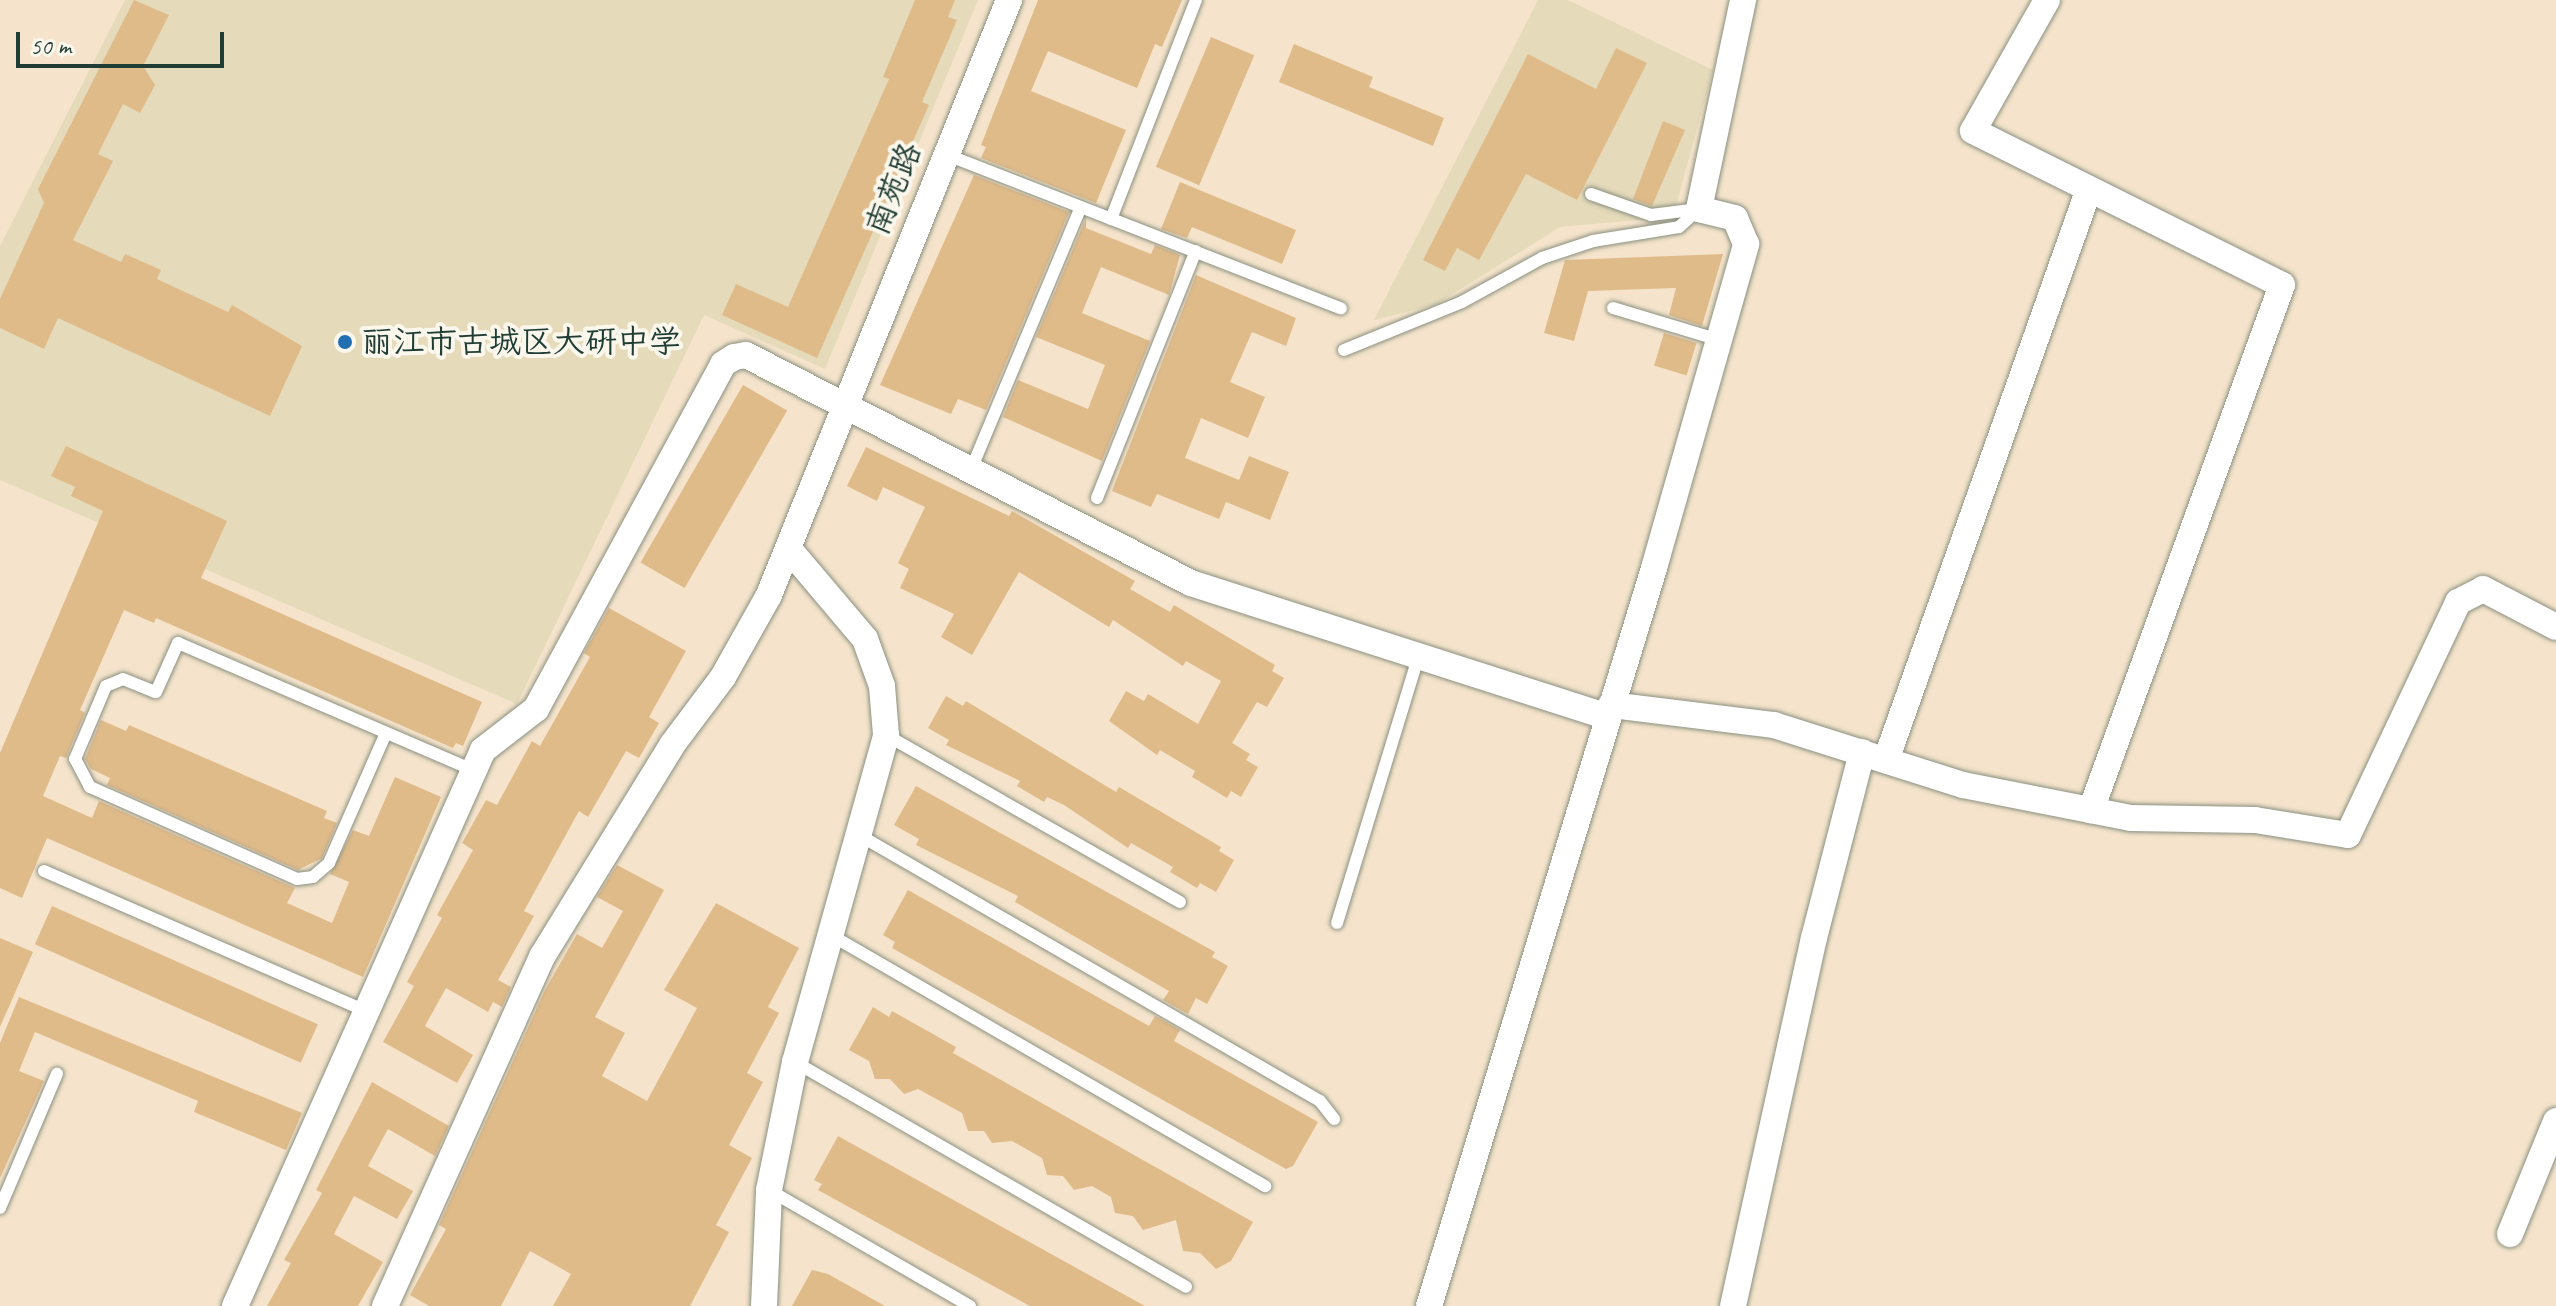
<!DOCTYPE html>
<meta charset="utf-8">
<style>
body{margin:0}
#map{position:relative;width:2556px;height:1306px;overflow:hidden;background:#f5e4cb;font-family:Caveat,"LXGW WenKai TC",sans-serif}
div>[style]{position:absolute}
.built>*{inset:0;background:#e5daba}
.building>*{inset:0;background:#e0bb8a;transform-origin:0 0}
.roads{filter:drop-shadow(0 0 2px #8a9080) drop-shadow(0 0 2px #8a9080)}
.service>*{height:12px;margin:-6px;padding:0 6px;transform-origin:6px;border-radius:6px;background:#fff}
.minor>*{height:26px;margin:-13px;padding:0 13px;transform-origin:13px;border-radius:13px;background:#fff}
.dots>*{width:22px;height:22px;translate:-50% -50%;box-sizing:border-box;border:4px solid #fbf7ec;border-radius:50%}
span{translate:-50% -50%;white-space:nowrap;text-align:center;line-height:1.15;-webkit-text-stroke:8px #fbf7ec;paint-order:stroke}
.street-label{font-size:32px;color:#1f3d34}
.poi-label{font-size:32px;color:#1f3d34}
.left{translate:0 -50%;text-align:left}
.scale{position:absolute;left:16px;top:32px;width:208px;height:36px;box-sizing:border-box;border:4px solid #1f3d34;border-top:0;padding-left:10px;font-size:24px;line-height:28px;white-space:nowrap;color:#1f3d34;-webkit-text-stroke:6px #fbf7ec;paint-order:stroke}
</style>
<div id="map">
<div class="built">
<div style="clip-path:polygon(125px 0,978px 0,825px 369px,704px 315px,517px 704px,0 480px,0 246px)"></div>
<div style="clip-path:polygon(1538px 0,1568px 0,1713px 70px,1673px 217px,1560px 227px,1435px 305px,1374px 320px)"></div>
</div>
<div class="building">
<div style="clip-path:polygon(134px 0,169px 15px,143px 66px,155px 85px,140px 113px,123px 104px,98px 154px,113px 161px,73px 240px,121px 262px,125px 254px,161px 270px,157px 279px,228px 312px,232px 305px,302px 346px,270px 416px,58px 318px,44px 349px,0 328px,0 299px,44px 203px,38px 189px)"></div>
<div style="clip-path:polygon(915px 0,955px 0,948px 17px,957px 20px,922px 102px,929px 105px,817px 358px,722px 315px,736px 284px,788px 307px,889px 79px,883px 77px)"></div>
<div style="clip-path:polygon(1038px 0,1182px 0,1162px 47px,1155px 44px,1137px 88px,1048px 51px,1031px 91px,1126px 130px,1096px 203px,981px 158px,986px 147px,981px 145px)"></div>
<div style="left:1211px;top:37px;width:47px;height:141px;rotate:23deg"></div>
<div style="clip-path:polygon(1294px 44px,1373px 77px,1369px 87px,1444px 118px,1433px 146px,1279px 82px)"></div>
<div style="clip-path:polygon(1616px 48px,1647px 63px,1577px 200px,1526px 174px,1479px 260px,1457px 248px,1445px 271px,1423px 260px,1528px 54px,1596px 89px)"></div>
<div style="clip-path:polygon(1663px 121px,1685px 130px,1652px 206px,1633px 199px)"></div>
<div style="clip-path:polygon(974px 175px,1069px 212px,986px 410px,958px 399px,951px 414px,880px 385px)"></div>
<div style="clip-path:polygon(1180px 182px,1296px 230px,1282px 264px,1192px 227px,1187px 238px,1161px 229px)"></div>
<div style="clip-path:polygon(1086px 218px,1086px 228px,1151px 254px,1155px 245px,1180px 255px,1169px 295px,1101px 267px,1082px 313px,1150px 341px,1102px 461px,1003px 417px,1018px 380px,1088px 409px,1105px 365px,1036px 337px)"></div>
<div style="clip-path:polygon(1723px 254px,1702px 326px,1669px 315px,1676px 288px,1588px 291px,1574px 341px,1544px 333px,1565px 260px)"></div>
<div style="clip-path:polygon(1196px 275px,1296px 318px,1286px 346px,1252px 332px,1230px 382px,1265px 397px,1248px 438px,1201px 418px,1185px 458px,1239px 480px,1249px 456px,1289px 472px,1270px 520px,1226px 502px,1219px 519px,1157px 494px,1151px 507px,1112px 491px)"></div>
<div style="left:1664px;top:333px;width:34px;height:34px;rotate:17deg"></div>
<div style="left:743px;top:385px;width:51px;height:205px;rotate:30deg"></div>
<div style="clip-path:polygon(66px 446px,227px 521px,201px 578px,482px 702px,463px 746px,456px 743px,453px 748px,156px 618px,154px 623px,124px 610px,80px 710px,85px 713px,66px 758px,60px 756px,43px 796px,92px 818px,99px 801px,295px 888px,287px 903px,332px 923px,349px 882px,330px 874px,353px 830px,369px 836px,395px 777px,441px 797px,363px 977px,47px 838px,22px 898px,0 888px,0 753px,103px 511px,71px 496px,75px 487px,51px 476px)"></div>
<div style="clip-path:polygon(866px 447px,1009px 516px,1012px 511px,1135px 581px,1130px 589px,1170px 612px,1174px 605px,1275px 665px,1272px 671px,1284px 678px,1267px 707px,1257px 702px,1232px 743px,1250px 754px,1246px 760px,1258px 767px,1241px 797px,1231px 791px,1227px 798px,1192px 777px,1195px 771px,1160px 750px,1157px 755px,1109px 721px,1126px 691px,1144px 701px,1148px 694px,1198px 724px,1221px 681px,1186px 661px,1183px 666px,1113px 620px,1109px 627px,1019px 572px,972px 655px,941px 637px,954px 614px,900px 588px,909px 569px,898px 563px,925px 507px,883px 487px,877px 501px,847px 486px)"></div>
<div style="clip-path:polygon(609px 608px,686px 651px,649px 717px,659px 723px,639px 758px,626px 751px,588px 817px,579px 811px,524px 911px,534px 916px,498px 980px,511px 987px,502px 1007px,493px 1002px,488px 1012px,446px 988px,425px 1026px,473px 1055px,457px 1083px,383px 1042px,414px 986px,407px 982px,442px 918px,437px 915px,473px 850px,462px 843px,486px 800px,497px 805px,532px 741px,540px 746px,590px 657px,584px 653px)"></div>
<div style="clip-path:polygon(946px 696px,963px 706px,966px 701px,1116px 792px,1119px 787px,1221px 847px,1219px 851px,1234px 860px,1216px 892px,1200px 883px,1197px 888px,1170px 872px,1173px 867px,1131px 843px,1128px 848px,1064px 805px,1047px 797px,1044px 802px,1017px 786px,1020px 781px,946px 745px,949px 740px,928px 728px)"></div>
<div style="clip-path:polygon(101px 720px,126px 731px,129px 725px,327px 811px,324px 818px,337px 823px,322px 858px,298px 870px,107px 785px,110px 778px,91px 769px,85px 759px)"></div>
<div style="clip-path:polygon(916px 786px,1215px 952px,1212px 957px,1228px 966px,1207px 1004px,1196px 998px,1188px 1014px,1163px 1000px,1169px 991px,1015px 902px,1018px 896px,916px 845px,919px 839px,894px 825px)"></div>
<div style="clip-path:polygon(617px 865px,664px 890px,595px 1017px,625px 1033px,602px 1076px,647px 1101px,697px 1008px,664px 990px,716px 903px,799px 948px,768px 1007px,779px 1013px,747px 1073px,763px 1082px,729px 1145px,752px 1158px,716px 1225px,729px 1232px,690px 1306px,553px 1306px,571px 1274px,530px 1251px,501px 1306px,429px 1306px,410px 1295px,446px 1229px,439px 1225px,545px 990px,577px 934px,602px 948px,623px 911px,597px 897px)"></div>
<div style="clip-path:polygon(908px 890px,1149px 1026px,1155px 1016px,1180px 1030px,1174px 1041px,1318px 1122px,1293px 1166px,1286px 1169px,892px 948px,895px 942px,883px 935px)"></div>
<div style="left:52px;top:906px;width:291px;height:42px;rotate:24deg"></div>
<div style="clip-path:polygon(0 938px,33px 952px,0 1027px)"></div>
<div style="clip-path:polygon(19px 997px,302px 1113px,286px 1150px,194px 1112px,198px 1101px,35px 1032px,19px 1071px,44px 1081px,0 1178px,0 1043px)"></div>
<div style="clip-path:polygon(873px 1007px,889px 1017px,892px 1011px,956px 1047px,953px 1053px,1253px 1222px,1231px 1261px,1216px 1269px,1200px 1253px,1183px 1251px,1176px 1220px,1143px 1230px,1133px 1216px,1115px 1213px,1111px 1197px,1092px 1186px,1074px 1190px,1063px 1176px,1047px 1175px,1042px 1158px,1012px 1141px,992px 1143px,984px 1131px,968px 1131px,962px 1113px,918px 1089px,904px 1094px,890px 1079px,875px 1079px,869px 1061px,849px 1050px)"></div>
<div style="clip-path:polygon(372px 1082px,449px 1126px,435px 1156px,388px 1129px,368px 1166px,413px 1191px,397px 1219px,354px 1196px,334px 1234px,383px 1262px,358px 1306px,267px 1306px,291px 1263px,284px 1260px,322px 1193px,316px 1190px)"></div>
<div style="clip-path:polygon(838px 1136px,1145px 1306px,1030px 1306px,876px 1222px,818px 1190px,822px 1184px,814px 1180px)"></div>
<div style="clip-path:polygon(812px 1270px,828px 1274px,885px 1306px,792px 1306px)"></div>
</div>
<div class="roads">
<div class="service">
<div style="left:945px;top:154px;width:425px;rotate:21.3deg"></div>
<div style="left:1591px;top:194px;width:64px;rotate:19.3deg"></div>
<div style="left:1651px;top:215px;width:48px;rotate:-7.1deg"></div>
<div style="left:1111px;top:219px;width:235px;rotate:-68.8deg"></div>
<div style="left:1613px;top:308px;width:111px;rotate:16.8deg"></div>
<div style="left:1344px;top:350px;width:127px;rotate:-22.1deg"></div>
<div style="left:1462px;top:302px;width:91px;rotate:-28.8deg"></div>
<div style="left:1542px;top:258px;width:54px;rotate:-18.4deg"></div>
<div style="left:1593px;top:241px;width:87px;rotate:-9.2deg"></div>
<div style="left:1679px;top:227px;width:27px;rotate:-42deg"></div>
<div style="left:970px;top:472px;width:287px;rotate:-67.3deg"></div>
<div style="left:1097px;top:498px;width:266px;rotate:-68.2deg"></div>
<div style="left:386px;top:733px;width:142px;rotate:113.7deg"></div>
<div style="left:329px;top:863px;width:21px;rotate:139deg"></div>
<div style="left:313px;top:877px;width:16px;rotate:173deg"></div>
<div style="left:297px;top:879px;width:227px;rotate:-156deg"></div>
<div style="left:90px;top:787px;width:32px;rotate:-118deg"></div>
<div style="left:75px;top:759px;width:79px;rotate:-67deg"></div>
<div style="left:106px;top:686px;width:18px;rotate:-22deg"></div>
<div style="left:123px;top:679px;width:35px;rotate:22deg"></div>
<div style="left:156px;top:692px;width:54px;rotate:-65.8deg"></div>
<div style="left:178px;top:643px;width:321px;rotate:23.3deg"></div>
<div style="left:886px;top:735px;width:338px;rotate:29.6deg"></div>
<div style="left:859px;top:835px;width:532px;rotate:29.99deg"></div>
<div style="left:1320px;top:1101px;width:23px;rotate:52deg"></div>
<div style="left:44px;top:871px;width:351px;rotate:23.5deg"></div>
<div style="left:1337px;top:923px;width:277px;rotate:-73deg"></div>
<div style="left:829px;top:934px;width:504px;rotate:30.03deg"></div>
<div style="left:795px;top:1062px;width:451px;rotate:29.9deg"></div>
<div style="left:769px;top:1190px;width:232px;rotate:30deg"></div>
<div style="left:0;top:1208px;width:146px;rotate:-67deg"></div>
</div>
<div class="minor">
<div style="left:2047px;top:0;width:150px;rotate:119.5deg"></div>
<div style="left:1973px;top:131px;width:345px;rotate:26.5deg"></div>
<div style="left:2282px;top:285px;width:559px;rotate:109.99deg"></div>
<div style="left:1611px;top:705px;width:164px;rotate:7deg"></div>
<div style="left:1774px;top:725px;width:198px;rotate:17.6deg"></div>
<div style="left:1963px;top:785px;width:171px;rotate:11.1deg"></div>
<div style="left:2131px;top:818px;width:124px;rotate:0.9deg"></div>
<div style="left:2255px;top:820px;width:94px;rotate:9.2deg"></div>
<div style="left:2348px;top:835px;width:258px;rotate:-64.7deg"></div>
<div style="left:2458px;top:602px;width:28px;rotate:-27deg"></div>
<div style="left:2483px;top:589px;width:82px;rotate:27.5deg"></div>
<div style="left:1886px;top:760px;width:606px;rotate:-70.43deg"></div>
<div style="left:2510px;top:1234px;width:122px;rotate:-67.8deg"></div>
<div style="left:235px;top:1306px;width:609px;rotate:-65.96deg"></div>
<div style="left:483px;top:750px;width:67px;rotate:-37.7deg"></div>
<div style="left:536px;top:709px;width:392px;rotate:-61.5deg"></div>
<div style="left:723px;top:364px;width:13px;rotate:-32deg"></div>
<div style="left:734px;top:357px;width:12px;rotate:-9deg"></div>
<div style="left:746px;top:355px;width:500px;rotate:27.13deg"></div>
<div style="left:1191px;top:583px;width:438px;rotate:17.8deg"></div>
<div style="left:385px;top:1306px;width:385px;rotate:-65.8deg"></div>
<div style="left:543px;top:955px;width:246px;rotate:-58.4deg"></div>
<div style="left:672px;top:745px;width:85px;rotate:-53.1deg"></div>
<div style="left:723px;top:677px;width:94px;rotate:-60.7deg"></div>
<div style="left:769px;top:595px;width:642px;rotate:-68.03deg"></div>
<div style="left:764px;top:1306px;width:116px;rotate:-87.5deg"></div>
<div style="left:769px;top:1190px;width:131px;rotate:-78.5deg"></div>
<div style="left:795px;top:1062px;width:339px;rotate:-74.4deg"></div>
<div style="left:886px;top:735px;width:49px;rotate:-94.7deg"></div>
<div style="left:882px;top:686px;width:50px;rotate:-109.9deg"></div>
<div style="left:865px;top:639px;width:119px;rotate:-130.2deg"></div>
<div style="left:1429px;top:1306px;width:772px;rotate:-73.04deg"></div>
<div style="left:1654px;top:568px;width:337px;rotate:-74.1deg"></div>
<div style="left:1746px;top:244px;width:28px;rotate:-113deg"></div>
<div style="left:1735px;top:218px;width:37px;rotate:-166deg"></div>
<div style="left:1699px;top:209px;width:214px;rotate:-78.1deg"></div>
<div style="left:1733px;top:1306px;width:377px;rotate:-77.6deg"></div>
<div style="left:1814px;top:938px;width:192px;rotate:-75.5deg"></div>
</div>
</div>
<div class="dots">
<div style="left:345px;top:342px;background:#1f6fb2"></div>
</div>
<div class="street-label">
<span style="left:894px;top:189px;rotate:-68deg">南苑路</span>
</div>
<div class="poi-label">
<span class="left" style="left:361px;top:342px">丽江市古城区大研中学</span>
</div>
<div class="scale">50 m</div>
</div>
